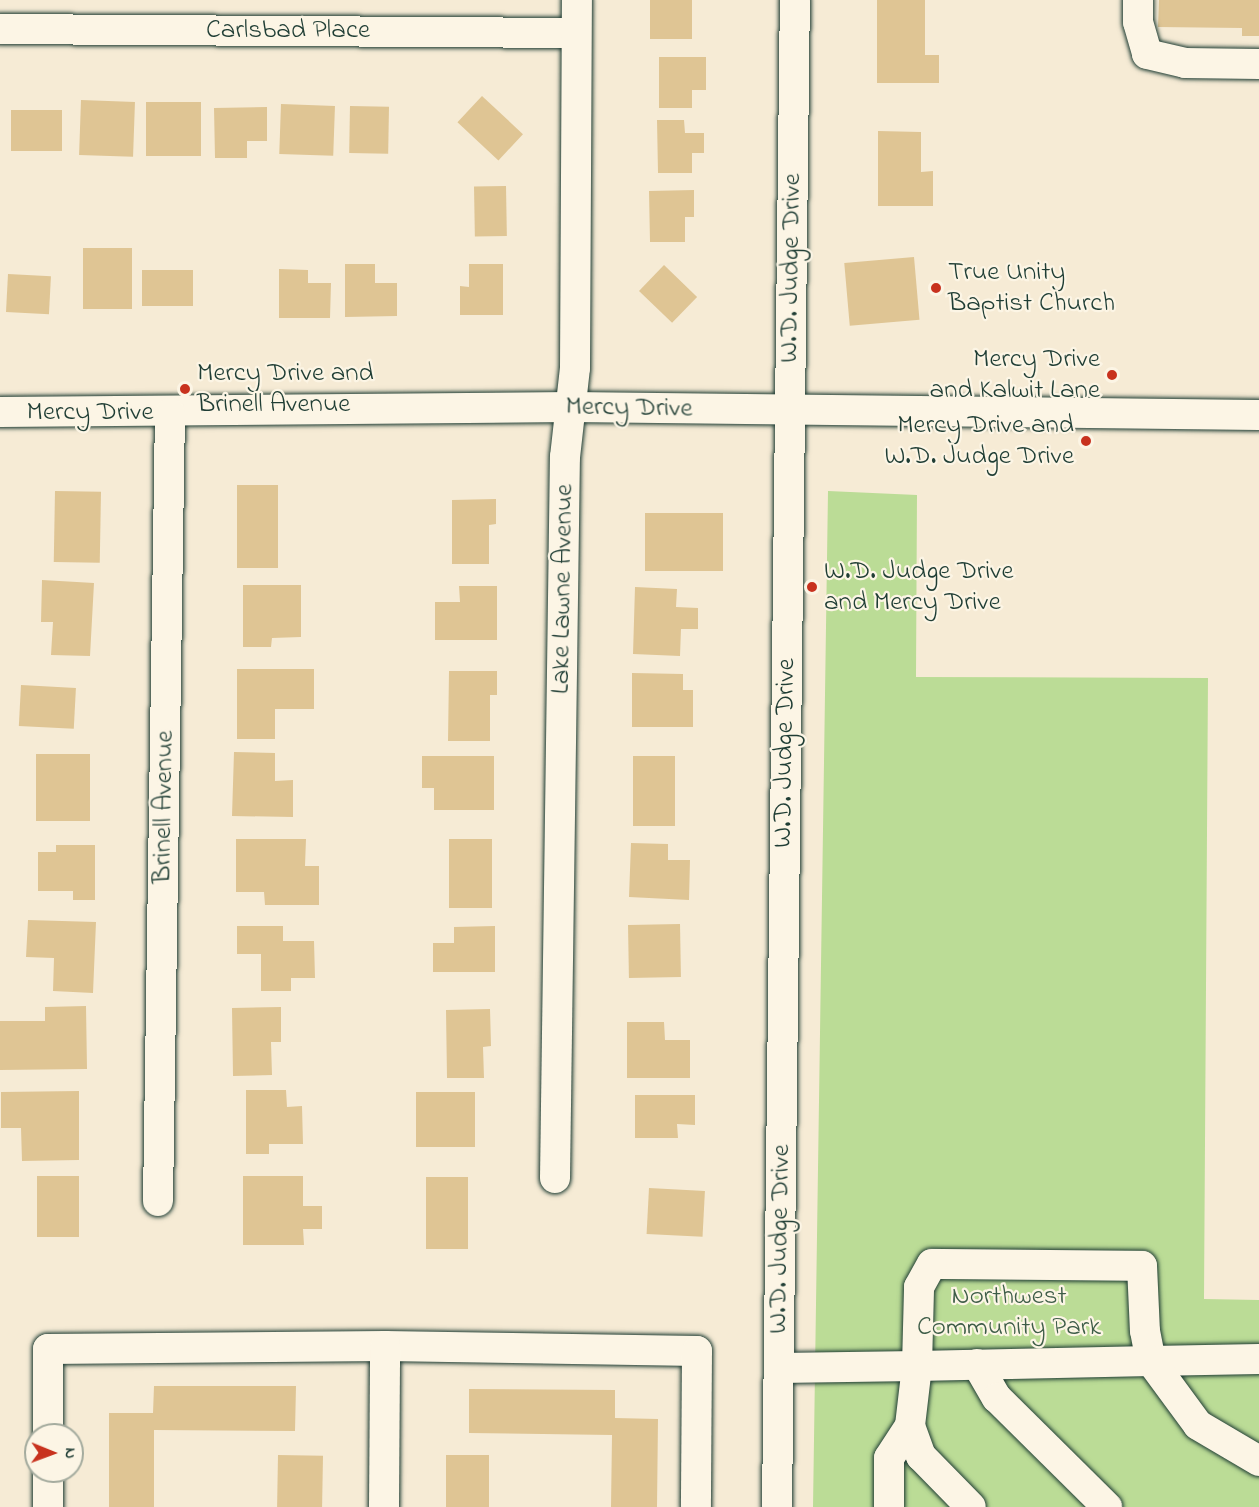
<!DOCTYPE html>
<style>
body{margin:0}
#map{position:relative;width:1259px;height:1507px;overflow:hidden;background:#f6ebd5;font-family:"Indie Flower",sans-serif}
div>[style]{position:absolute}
.green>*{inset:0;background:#bbdc96}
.building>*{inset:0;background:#dfc594;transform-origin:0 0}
.roads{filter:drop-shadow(0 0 2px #1f3d34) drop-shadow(0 0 2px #1f3d34)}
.minor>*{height:30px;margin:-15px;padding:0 15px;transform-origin:15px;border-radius:15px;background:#fcf5e5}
.dots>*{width:16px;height:16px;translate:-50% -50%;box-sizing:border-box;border:3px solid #fcf5e5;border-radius:50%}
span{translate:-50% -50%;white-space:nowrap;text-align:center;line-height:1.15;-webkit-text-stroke:4.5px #fcf5e5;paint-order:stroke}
.street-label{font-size:27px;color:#1f3d34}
.poi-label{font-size:27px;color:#1f3d34}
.left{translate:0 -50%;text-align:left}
.right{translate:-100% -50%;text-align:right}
.park-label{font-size:27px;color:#3e5d48}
.north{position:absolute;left:24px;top:1423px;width:60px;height:60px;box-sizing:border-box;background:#fcf5e5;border:2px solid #a4ab9e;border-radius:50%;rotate:91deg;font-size:16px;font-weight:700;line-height:24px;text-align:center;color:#1f3d34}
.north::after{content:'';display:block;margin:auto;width:21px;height:27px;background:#c8321e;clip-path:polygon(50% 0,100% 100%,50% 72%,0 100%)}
</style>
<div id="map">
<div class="green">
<div style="clip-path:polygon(828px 491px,917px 495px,916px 677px,1208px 678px,1204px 1299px,1259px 1300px,1259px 1507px,813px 1507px)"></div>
</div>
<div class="building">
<div style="left:650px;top:0;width:42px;height:39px"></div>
<div style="clip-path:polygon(877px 0,925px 0,925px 55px,939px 55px,939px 83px,877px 83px)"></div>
<div style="clip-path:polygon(1159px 0,1259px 0,1259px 36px,1242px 36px,1242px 28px,1158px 27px)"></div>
<div style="clip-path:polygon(659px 57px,706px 57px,706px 90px,692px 90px,692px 108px,659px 108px)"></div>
<div style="left:482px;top:96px;width:56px;height:36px;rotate:43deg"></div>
<div style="left:81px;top:100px;width:54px;height:55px;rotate:2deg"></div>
<div style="left:146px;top:102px;width:55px;height:54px"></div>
<div style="left:281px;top:104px;width:54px;height:50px;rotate:2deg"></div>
<div style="left:350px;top:106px;width:39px;height:47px;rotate:1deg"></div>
<div style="clip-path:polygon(267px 107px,267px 141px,247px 141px,247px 158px,215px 158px,214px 108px)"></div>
<div style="left:11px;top:110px;width:51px;height:41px"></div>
<div style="clip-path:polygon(657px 120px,684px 120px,685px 133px,704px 133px,704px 153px,692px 153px,692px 173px,658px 173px)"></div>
<div style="clip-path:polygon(878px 131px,921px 132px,921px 172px,933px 171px,933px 206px,878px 206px)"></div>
<div style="left:506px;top:186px;width:50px;height:32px;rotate:89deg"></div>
<div style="clip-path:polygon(694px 190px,694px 217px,685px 217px,685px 242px,650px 242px,649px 191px)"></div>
<div style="left:83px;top:248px;width:49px;height:61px"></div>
<div style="left:914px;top:257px;width:63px;height:70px;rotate:85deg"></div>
<div style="clip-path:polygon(345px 264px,375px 264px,375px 283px,397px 283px,397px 316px,345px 317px)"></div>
<div style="clip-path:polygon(469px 264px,503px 264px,503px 315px,460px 315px,460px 286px,469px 287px)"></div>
<div style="left:664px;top:265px;width:46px;height:36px;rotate:44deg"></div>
<div style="clip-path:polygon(279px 269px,308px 270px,308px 283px,331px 283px,330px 318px,279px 318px)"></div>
<div style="left:193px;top:270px;width:36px;height:51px;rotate:90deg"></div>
<div style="left:8px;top:274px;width:43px;height:38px;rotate:3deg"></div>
<div style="left:237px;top:485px;width:41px;height:83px"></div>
<div style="left:55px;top:491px;width:46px;height:71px;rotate:1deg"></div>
<div style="clip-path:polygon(496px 499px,496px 524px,489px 525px,489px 564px,452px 564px,452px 500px)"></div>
<div style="left:645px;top:513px;width:78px;height:58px"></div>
<div style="clip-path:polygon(42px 580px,94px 583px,90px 656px,51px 655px,53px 622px,41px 622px)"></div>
<div style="clip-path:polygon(243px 585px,301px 585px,301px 637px,272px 638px,271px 647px,243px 647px)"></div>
<div style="clip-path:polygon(459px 586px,497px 586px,497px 640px,435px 640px,435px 602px,460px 602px)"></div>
<div style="clip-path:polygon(635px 587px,677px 589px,676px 607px,698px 608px,698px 629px,681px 629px,680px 656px,633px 654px)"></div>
<div style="clip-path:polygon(237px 669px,314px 669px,314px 709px,275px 709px,275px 739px,237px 739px)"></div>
<div style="clip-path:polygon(449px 671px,497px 671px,497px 695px,490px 695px,490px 741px,448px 741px)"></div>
<div style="clip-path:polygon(632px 673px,683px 674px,683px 690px,693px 690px,693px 727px,632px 727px)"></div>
<div style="left:21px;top:685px;width:55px;height:41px;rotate:3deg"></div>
<div style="clip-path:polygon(234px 752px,275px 753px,275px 781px,293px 780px,293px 817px,232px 816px)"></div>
<div style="left:36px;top:754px;width:54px;height:67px"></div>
<div style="clip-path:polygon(422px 756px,494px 756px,494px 810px,434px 810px,434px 788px,422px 788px)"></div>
<div style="left:633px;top:756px;width:42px;height:70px"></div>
<div style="clip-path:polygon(236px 839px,306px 839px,305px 866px,319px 866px,319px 905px,265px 905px,264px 892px,236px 892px)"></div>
<div style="left:449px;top:839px;width:43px;height:69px"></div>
<div style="clip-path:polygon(631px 843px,668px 844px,668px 860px,690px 860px,689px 900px,629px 897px)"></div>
<div style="clip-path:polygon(56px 845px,95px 845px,95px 900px,73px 900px,73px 891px,38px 891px,38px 852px,56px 852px)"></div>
<div style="clip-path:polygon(28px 920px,96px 922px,93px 993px,53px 991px,54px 958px,26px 957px)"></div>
<div style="left:680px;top:924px;width:53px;height:52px;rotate:89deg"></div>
<div style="clip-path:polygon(237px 926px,283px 926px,283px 941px,314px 941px,315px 978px,291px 978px,291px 991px,261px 991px,261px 954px,237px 954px)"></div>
<div style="clip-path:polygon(495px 926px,495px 972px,433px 972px,433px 943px,454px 943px,454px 927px)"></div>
<div style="clip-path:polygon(86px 1006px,87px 1069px,0 1070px,0 1021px,45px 1021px,45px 1007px)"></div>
<div style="clip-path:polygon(281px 1007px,281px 1042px,271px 1042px,272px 1075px,233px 1076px,232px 1008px)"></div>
<div style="clip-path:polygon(490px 1009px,491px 1046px,483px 1047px,484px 1078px,447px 1078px,446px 1010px)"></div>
<div style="clip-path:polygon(627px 1022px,664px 1022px,665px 1040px,690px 1040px,690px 1078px,627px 1078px)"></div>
<div style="clip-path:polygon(246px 1090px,286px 1090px,287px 1107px,302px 1106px,303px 1144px,269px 1144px,269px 1154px,246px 1154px)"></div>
<div style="clip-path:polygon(79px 1091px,79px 1160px,22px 1161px,21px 1128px,1px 1128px,1px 1092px)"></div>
<div style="left:416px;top:1092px;width:59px;height:55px"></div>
<div style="clip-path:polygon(635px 1095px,695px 1095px,695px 1125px,677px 1124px,678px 1138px,635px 1138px)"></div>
<div style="left:37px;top:1176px;width:42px;height:61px"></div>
<div style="clip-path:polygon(243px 1176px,303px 1176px,303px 1206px,322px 1206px,322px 1229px,303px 1229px,304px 1245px,243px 1245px)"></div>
<div style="left:426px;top:1177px;width:42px;height:72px"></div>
<div style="left:649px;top:1188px;width:56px;height:46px;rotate:3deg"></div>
<div style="clip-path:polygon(154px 1386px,296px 1386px,295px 1431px,154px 1430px,154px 1507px,109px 1507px,109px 1413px,153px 1413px)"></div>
<div style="clip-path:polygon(469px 1389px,615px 1390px,615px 1418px,658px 1419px,657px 1507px,611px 1507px,612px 1435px,469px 1433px)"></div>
<div style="left:278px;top:1455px;width:45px;height:52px;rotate:1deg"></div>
<div style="left:446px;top:1455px;width:43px;height:52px"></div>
</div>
<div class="roads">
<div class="minor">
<div style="left:1138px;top:0;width:22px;rotate:90deg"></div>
<div style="left:1138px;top:22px;width:33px;rotate:74deg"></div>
<div style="left:1147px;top:54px;width:39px;rotate:13deg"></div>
<div style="left:1185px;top:63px;width:74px;rotate:0.8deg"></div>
<div style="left:0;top:29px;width:576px;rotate:0.4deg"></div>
<div style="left:0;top:412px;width:571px;rotate:-0.5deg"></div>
<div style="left:571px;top:407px;width:688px;rotate:0.67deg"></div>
<div style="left:555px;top:1178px;width:721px;rotate:-89.21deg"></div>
<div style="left:565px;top:457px;width:90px;rotate:-83.6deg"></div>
<div style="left:575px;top:368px;width:368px;rotate:-89.7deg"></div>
<div style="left:158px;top:1201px;width:788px;rotate:-89.13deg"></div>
<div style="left:932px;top:1264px;width:210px;rotate:0.5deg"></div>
<div style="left:1142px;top:1266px;width:65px;rotate:87.4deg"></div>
<div style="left:1145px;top:1331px;width:31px;rotate:79deg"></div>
<div style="left:1151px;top:1361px;width:234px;rotate:178.8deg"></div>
<div style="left:917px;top:1366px;width:79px;rotate:-88.5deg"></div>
<div style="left:919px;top:1287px;width:26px;rotate:-61deg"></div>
<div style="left:1259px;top:1359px;width:108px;rotate:178.9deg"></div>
<div style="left:1151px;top:1361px;width:79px;rotate:53.7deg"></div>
<div style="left:1198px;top:1425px;width:71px;rotate:30.5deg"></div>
<div style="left:977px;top:1364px;width:39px;rotate:60deg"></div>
<div style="left:997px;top:1398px;width:155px;rotate:44.7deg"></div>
<div style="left:779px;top:1368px;width:138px;rotate:-0.8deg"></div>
<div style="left:917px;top:1366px;width:60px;rotate:96.7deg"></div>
<div style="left:910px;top:1426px;width:32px;rotate:70deg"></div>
<div style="left:921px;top:1456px;width:71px;rotate:45.6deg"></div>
<div style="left:48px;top:1435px;width:86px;rotate:-90deg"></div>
<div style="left:48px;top:1349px;width:337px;rotate:-0.5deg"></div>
<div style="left:385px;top:1346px;width:312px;rotate:0.9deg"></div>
<div style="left:697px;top:1351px;width:156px;rotate:90.4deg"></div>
<div style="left:48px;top:1507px;width:36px;rotate:-90deg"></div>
<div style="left:384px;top:1507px;width:161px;rotate:-89.6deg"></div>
<div style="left:777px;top:1507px;width:1507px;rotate:-89.32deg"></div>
<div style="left:889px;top:1507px;width:49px;rotate:-90deg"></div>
<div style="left:889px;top:1458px;width:38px;rotate:-57deg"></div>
</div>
</div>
<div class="dots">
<div style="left:936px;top:288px;background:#c8321e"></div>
<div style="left:1112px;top:375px;background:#c8321e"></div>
<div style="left:185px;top:389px;background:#c8321e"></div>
<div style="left:1086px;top:441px;background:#c8321e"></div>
<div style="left:812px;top:587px;background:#c8321e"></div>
</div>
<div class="street-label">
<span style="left:288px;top:31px">Carlsbad Place</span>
<span style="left:791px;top:268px;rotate:-89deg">W.D. Judge Drive</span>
<span style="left:629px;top:408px;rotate:1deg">Mercy Drive</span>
<span style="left:90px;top:413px">Mercy Drive</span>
<span style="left:563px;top:589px;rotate:-89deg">Lake Lawne Avenue</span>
<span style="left:785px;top:753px;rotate:-89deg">W.D. Judge Drive</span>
<span style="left:164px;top:807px;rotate:-89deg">Brinell Avenue</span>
<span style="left:780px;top:1239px;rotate:-89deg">W.D. Judge Drive</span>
</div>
<div class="poi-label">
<span class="left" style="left:948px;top:288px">True Unity<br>Baptist Church</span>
<span class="right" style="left:1100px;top:375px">Mercy Drive<br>and Kalwit Lane</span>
<span class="left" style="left:197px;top:389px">Mercy Drive and<br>Brinell Avenue</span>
<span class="right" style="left:1074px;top:441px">Mercy Drive and<br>W.D. Judge Drive</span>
<span class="left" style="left:824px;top:587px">W.D. Judge Drive<br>and Mercy Drive</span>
</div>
<div class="park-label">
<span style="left:1009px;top:1312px">Northwest<br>Community Park</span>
</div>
<div class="north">N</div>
</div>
